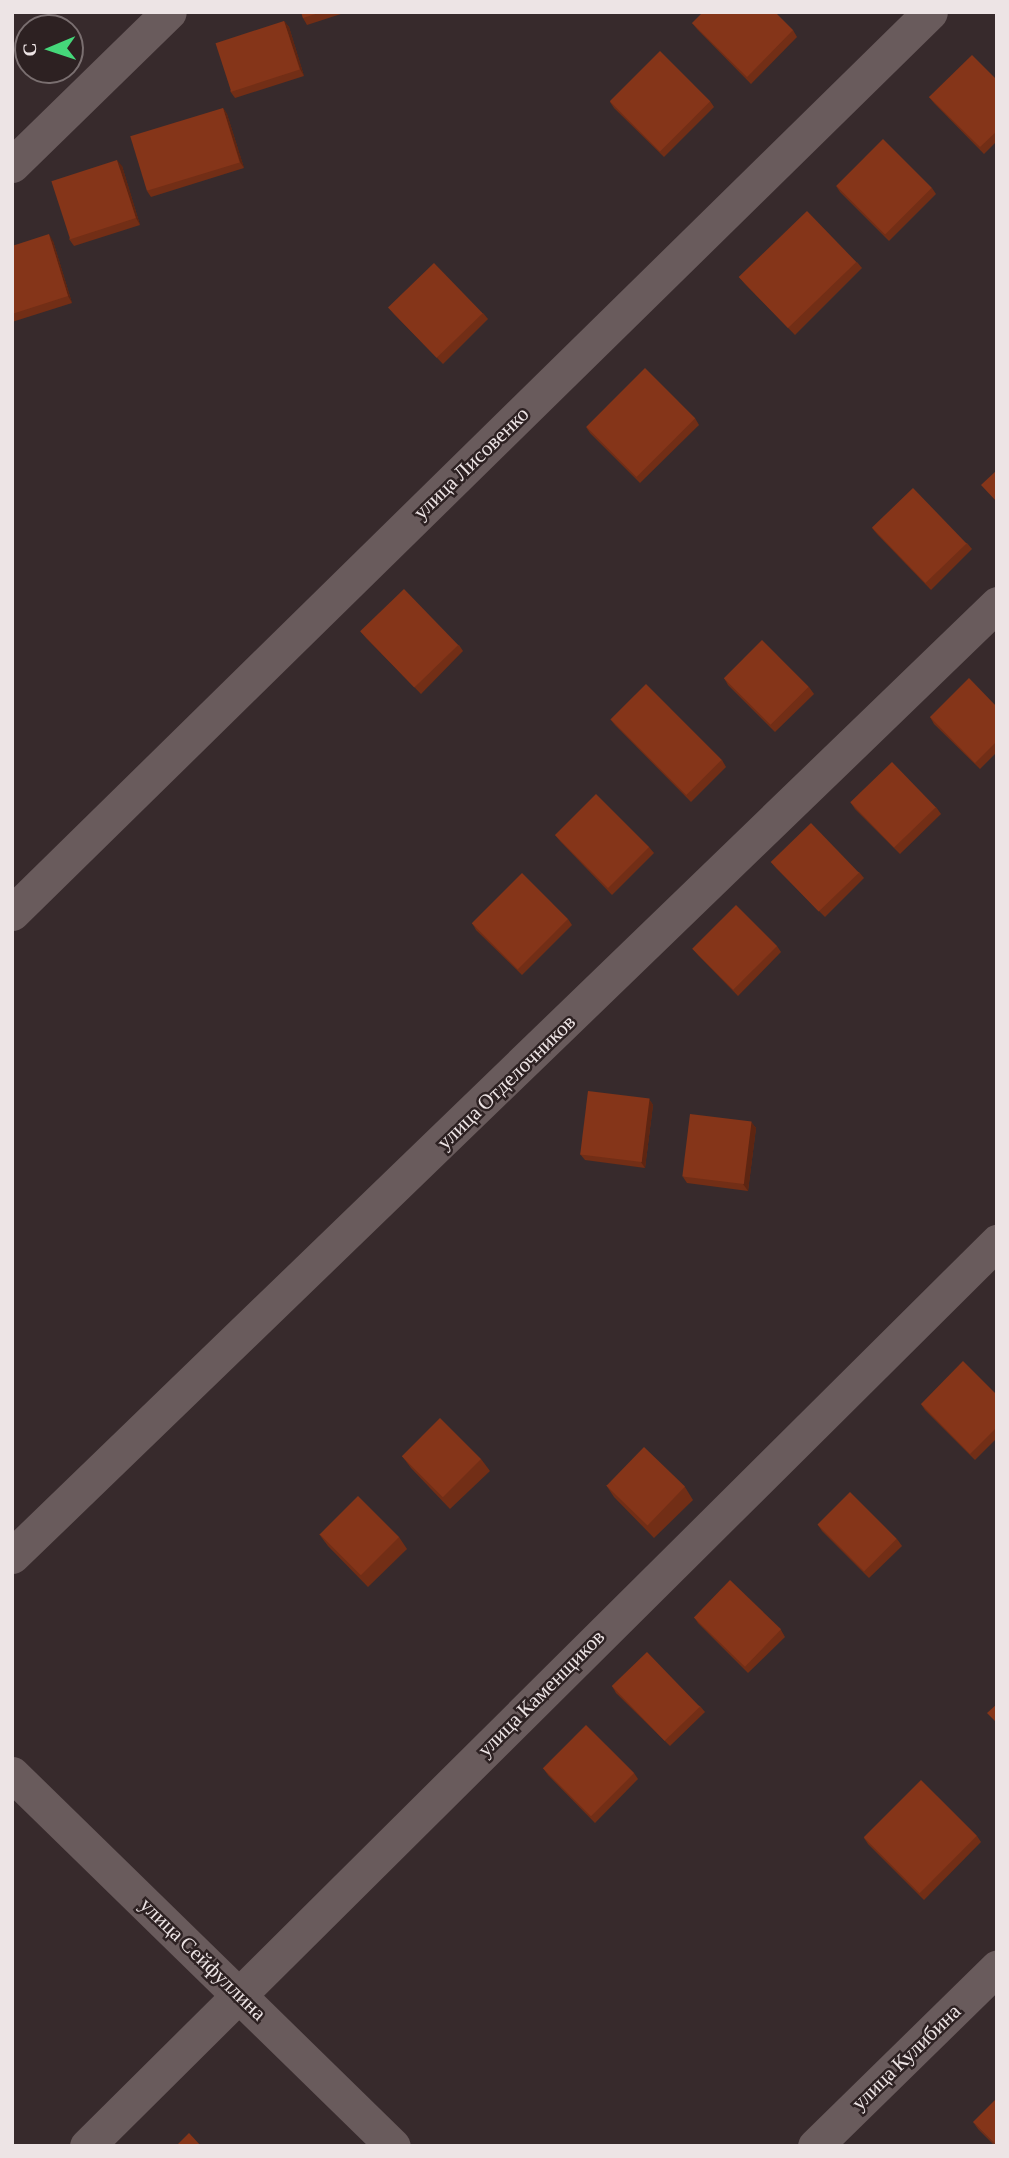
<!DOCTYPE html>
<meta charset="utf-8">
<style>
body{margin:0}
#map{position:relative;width:1009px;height:2158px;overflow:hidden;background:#372a2c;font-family:"Crimson Pro",serif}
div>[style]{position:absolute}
.street>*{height:35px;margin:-17.5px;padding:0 17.5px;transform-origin:17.5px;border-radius:17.5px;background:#695b5c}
.wall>*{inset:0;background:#722e16}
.shaded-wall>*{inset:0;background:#5d2512}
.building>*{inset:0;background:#853519;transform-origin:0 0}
span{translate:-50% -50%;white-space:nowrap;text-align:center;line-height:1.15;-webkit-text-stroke:5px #2d2122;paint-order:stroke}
.street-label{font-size:21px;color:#ede4e5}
.frame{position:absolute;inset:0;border:14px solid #ede4e5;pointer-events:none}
.north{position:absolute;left:14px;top:14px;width:70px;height:70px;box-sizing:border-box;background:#2d2122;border:2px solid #7a6f70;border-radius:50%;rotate:268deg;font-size:19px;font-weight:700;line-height:28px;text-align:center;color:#ede4e5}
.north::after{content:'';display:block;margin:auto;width:24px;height:32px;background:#45d77a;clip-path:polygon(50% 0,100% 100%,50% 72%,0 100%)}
</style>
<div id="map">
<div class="street">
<div style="left:12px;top:165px;width:219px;rotate:-44.3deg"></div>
<div style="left:12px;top:913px;width:1286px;rotate:-44.46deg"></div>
<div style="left:12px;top:1556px;width:1370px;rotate:-44.02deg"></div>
<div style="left:12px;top:1774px;width:532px;rotate:44.32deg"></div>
<div style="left:87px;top:2146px;width:1283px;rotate:-44.81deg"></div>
<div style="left:815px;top:2146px;width:255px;rotate:-44.4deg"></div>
</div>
<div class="wall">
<div style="clip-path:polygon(301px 12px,347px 12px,307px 25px,303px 18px)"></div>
<div style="clip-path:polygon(284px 21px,289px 27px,304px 76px,235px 98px,230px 91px)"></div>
<div style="clip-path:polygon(692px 23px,793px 30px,797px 37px,751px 84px,697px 29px)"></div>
<div style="clip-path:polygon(997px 80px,997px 141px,984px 154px,934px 103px,929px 97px)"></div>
<div style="clip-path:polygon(710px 101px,714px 107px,664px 157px,614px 108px,610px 102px)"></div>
<div style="clip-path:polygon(223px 108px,227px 114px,244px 168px,151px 197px,147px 191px)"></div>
<div style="clip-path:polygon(122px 166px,140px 225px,74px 246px,69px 239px)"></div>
<div style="clip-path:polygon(836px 186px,932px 188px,936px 194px,889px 241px,840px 192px)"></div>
<div style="clip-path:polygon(53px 241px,72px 303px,12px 322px,12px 246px)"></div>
<div style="clip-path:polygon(857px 262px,862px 268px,795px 335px,745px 284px,740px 278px)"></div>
<div style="clip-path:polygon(389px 308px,483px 313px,488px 319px,443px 364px,394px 314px)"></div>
<div style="clip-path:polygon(695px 418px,699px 425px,640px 483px,590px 433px,586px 427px)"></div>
<div style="clip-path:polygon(872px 528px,967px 543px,972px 549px,931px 590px,877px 534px)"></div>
<div style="clip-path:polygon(361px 632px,459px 645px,463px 651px,421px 694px,366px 638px)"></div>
<div style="clip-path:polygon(724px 678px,809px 687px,814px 694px,775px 732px,728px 685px)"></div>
<div style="clip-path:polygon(997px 707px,997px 752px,980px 769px,934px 724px,930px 717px)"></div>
<div style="clip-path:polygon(610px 719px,722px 760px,726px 767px,691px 802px,615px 725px)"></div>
<div style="clip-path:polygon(851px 803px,936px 807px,941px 814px,900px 854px,855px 809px)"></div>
<div style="clip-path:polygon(555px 835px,649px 847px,654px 853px,612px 895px,560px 841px)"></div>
<div style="clip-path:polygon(771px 862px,859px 872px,864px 878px,825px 917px,776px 868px)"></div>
<div style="clip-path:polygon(568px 919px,572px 925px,522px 975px,476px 930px,472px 923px)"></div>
<div style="clip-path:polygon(777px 946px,781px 952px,738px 996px,698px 955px,693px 949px)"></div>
<div style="clip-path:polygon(649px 1099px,653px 1105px,645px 1168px,585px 1160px,580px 1154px)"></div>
<div style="clip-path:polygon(751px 1122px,756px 1128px,748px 1191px,687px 1183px,683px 1177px)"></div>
<div style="clip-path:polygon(997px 1395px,997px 1438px,975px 1460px,925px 1410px,921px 1404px)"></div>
<div style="clip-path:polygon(402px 1456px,481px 1459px,490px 1471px,450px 1509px,411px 1468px)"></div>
<div style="clip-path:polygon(606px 1485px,685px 1487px,693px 1500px,654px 1538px,614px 1497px)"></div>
<div style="clip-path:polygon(818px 1525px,897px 1539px,902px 1546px,869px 1578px,822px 1531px)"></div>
<div style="clip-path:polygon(319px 1534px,399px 1537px,407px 1549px,368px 1587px,328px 1546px)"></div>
<div style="clip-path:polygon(694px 1617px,781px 1630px,785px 1637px,748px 1673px,698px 1623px)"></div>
<div style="clip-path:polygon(612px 1686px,700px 1706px,705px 1712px,670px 1746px,616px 1693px)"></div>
<div style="clip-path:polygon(543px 1768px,634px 1773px,638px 1779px,595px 1823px,548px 1775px)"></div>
<div style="clip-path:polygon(977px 1836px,981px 1842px,924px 1900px,868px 1844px,864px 1838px)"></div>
<div style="clip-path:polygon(973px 2122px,997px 2146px,995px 2146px,978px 2129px)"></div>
</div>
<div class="shaded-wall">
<div style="clip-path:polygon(284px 21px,289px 27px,304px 76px,300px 69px)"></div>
<div style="clip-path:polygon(223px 108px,227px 114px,244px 168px,240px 162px)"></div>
<div style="clip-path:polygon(117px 160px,122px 166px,140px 225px,136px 218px)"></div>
<div style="clip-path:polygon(49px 234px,53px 241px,72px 303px,68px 296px)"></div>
<div style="clip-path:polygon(649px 1099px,653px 1105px,645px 1168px,641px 1162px)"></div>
<div style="clip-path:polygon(751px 1122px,756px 1128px,748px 1191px,743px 1184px)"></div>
</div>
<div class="building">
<div style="clip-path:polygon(301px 12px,322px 12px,303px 18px)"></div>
<div style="clip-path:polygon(703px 12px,775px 12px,793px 30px,747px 77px,692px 23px)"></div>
<div style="left:284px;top:21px;width:51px;height:72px;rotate:72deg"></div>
<div style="left:660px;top:51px;width:71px;height:71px;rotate:45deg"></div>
<div style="clip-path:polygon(972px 55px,997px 80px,997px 131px,980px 147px,929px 97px)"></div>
<div style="left:223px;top:108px;width:57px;height:97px;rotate:73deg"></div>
<div style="left:883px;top:139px;width:69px;height:66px;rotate:45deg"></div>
<div style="left:117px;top:160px;width:61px;height:69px;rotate:72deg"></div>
<div style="left:807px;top:211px;width:71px;height:95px;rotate:46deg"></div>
<div style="clip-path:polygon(49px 234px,68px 296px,12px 314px,12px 246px)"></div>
<div style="left:434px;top:263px;width:70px;height:64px;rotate:46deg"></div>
<div style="left:645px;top:368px;width:71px;height:83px;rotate:45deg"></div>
<div style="clip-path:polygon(997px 470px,997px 502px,981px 485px)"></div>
<div style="left:913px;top:488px;width:77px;height:57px;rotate:46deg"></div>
<div style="left:404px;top:589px;width:78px;height:61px;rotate:46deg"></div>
<div style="left:762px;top:640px;width:66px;height:54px;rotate:45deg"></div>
<div style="clip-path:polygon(969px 678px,997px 707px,997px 741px,975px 763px,930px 717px)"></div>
<div style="left:646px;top:684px;width:107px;height:50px;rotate:45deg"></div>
<div style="left:892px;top:762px;width:63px;height:58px;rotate:46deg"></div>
<div style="left:596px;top:794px;width:75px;height:58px;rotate:45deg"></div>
<div style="left:811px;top:823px;width:69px;height:56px;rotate:46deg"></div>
<div style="left:522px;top:873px;width:65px;height:71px;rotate:45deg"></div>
<div style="left:736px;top:905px;width:58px;height:62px;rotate:45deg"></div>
<div style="left:588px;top:1091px;width:62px;height:64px;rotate:7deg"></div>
<div style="left:690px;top:1114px;width:62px;height:63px;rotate:7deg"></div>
<div style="clip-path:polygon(963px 1361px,997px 1395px,997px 1427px,970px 1454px,921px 1404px)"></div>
<div style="left:440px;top:1418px;width:58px;height:54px;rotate:45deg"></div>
<div style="left:644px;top:1447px;width:57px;height:54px;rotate:44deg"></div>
<div style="left:850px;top:1492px;width:66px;height:46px;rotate:45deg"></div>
<div style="left:358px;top:1496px;width:58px;height:54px;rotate:45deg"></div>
<div style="left:730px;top:1580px;width:71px;height:52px;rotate:44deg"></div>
<div style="left:647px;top:1652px;width:76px;height:49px;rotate:46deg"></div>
<div style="clip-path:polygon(997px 1704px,997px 1723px,987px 1713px)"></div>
<div style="left:586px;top:1725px;width:68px;height:61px;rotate:45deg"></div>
<div style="left:921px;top:1780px;width:79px;height:81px;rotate:45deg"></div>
<div style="clip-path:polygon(997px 2098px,997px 2146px,973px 2122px)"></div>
<div style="clip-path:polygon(189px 2133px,201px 2146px,176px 2146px)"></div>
</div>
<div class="street-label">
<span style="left:471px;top:463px;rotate:-44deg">улица Лисовенко</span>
<span style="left:506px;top:1082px;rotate:-44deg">улица Отделочников</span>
<span style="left:541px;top:1693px;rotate:-45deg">улица Каменщиков</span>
<span style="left:203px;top:1959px;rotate:44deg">улица Сейфуллина</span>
<span style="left:906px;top:2057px;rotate:-44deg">улица Кулибина</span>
</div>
<div class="frame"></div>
<div class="north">С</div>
</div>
